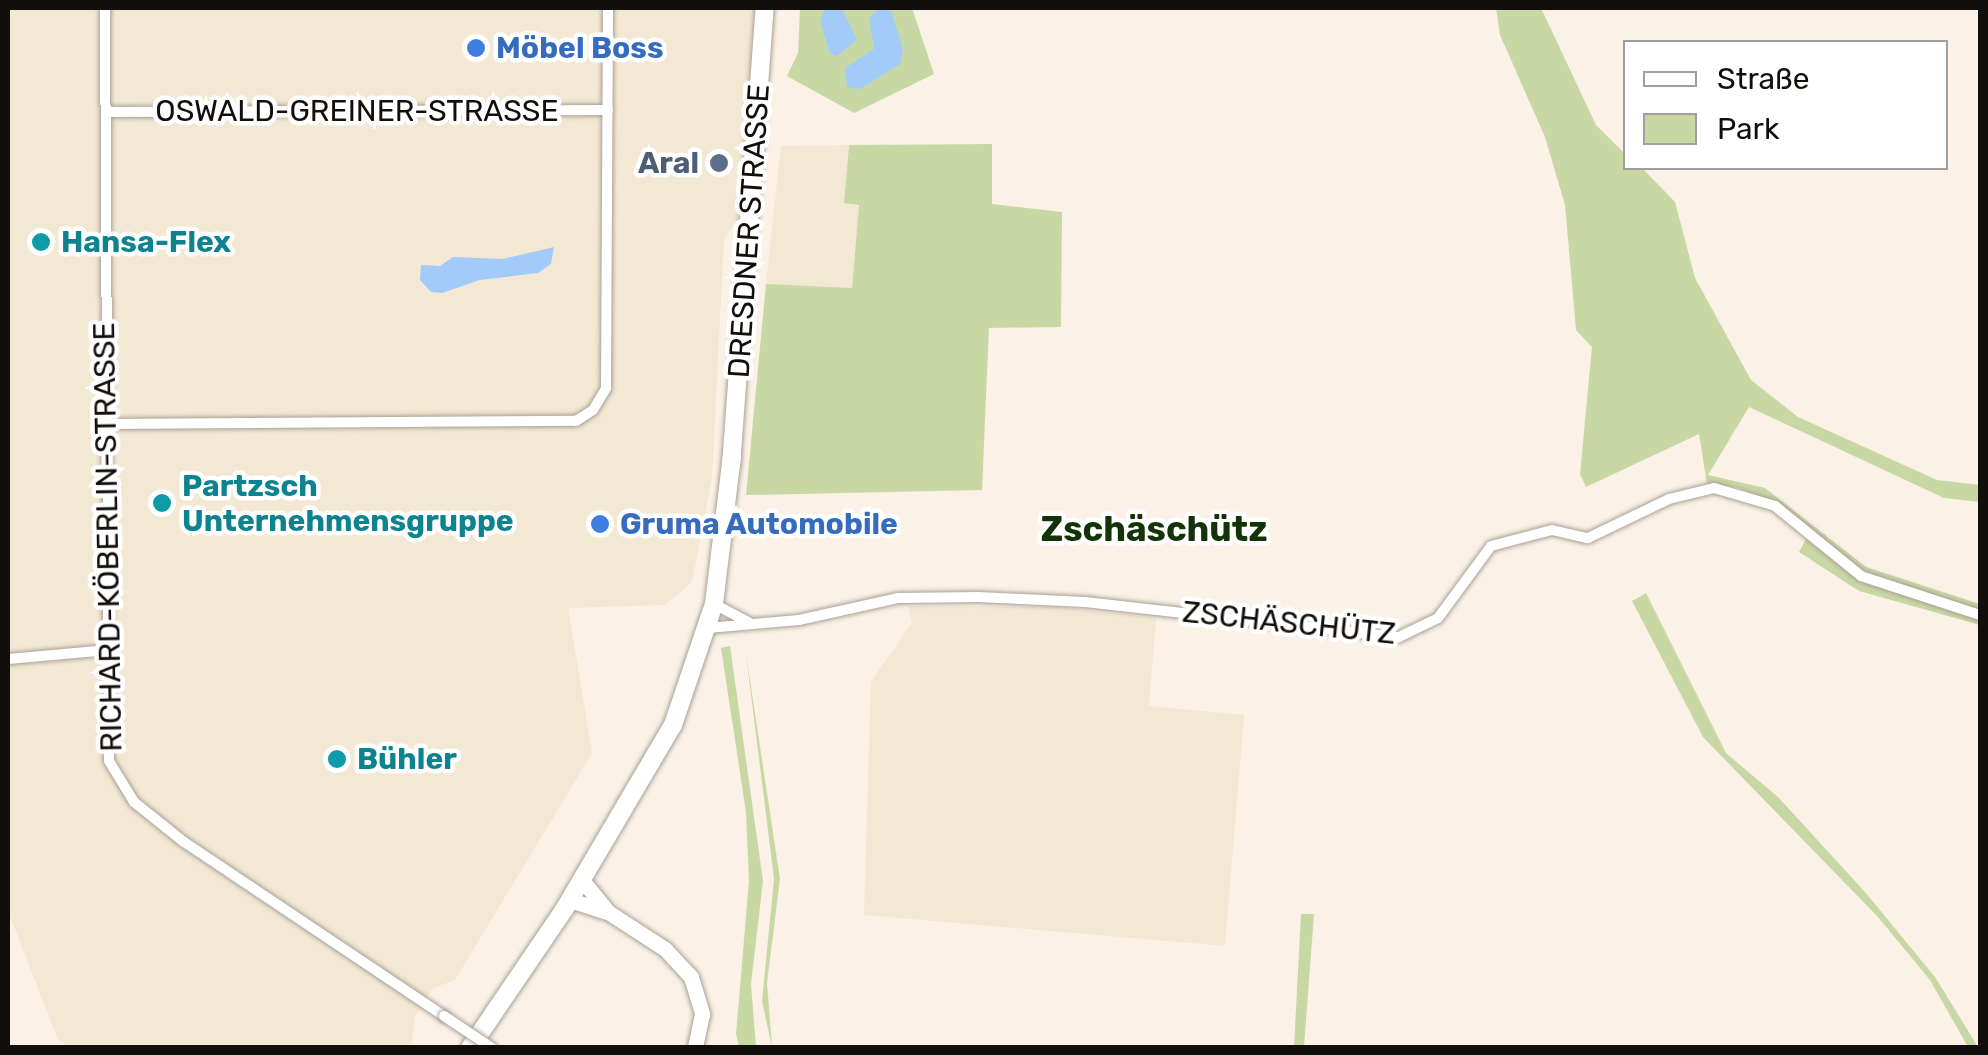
<!DOCTYPE html>
<meta charset="utf-8">
<style>
body{margin:0}
#map{position:relative;width:1988px;height:1055px;overflow:hidden;background:#fbf1e6;font-family:Rubik,sans-serif}
div>[style]{position:absolute}
.commercial>*{inset:0;background:#f3e8d3}
.green>*{inset:0;background:#c8d8a4}
.water>*{inset:0;background:#a2cbfa}
.roads{filter:drop-shadow(0 0 2px #aaa096) drop-shadow(0 0 2px #aaa096)}
.street>*{height:10px;margin:-5px;padding:0 5px;transform-origin:5px;border-radius:5px;background:#fff}
.secondary>*{height:15px;margin:-7.5px;padding:0 7.5px;transform-origin:7.5px;border-radius:7.5px;background:#fff}
.primary>*{height:18px;margin:-9px;padding:0 9px;transform-origin:9px;border-radius:9px;background:#fff}
.bridges{filter:drop-shadow(0 0 2px #aaa096) drop-shadow(0 0 2px #aaa096)}
.street-bridge>*{height:10px;margin:-5px;padding:0 5px;transform-origin:5px;border-radius:5px;background:#fff}
.dots>*{width:28px;height:28px;translate:-50% -50%;box-sizing:border-box;border:5px solid #fff;border-radius:50%}
span{translate:-50% -50%;white-space:nowrap;text-align:center;line-height:1.15;-webkit-text-stroke:9px #fff;paint-order:stroke}
.shop-label{font-size:30px;color:#366cbe;font-weight:700}
.left{translate:0 -50%;text-align:left}
.street-label{font-size:30px;color:#120e0b}
.service-label{font-size:30px;color:#4e5e75;font-weight:700}
.right{translate:-100% -50%;text-align:right}
.culture-label{font-size:30px;color:#0d838f;font-weight:700}
.quarter-label{font-size:35px;color:#133408;font-weight:700}
.frame{position:absolute;inset:0;border:10px solid #120e0b;pointer-events:none}
.legend{position:absolute;left:1623px;top:40px;width:325px;height:130px;box-sizing:border-box;background:#fff;border:2px solid #a09f9d;margin:0;padding:12px 18px;list-style:none;font-size:30px;color:#120e0b}
.legend li{display:flex;align-items:center;gap:20px;height:50px}
.legend b{width:50px;border:2px solid #a09f9d}
</style>
<div id="map">
<div class="commercial">
<div style="clip-path:polygon(8px 8px,757px 8px,744px 208px,724px 240px,712px 478px,692px 582px,665px 605px,568px 608px,592px 753px,455px 980px,433px 988px,415px 1017px,411px 1047px,70px 1047px,58px 1040px,8px 911px)"></div>
<div style="clip-path:polygon(849px 145px,844px 202px,859px 204px,852px 289px,766px 284px,781px 146px)"></div>
<div style="clip-path:polygon(908px 606px,1057px 607px,1156px 618px,1149px 706px,1244px 715px,1225px 946px,864px 915px,871px 682px,912px 623px)"></div>
</div>
<div class="green">
<div style="clip-path:polygon(800px 8px,912px 8px,934px 74px,854px 113px,787px 76px,798px 53px)"></div>
<div style="clip-path:polygon(1496px 8px,1541px 8px,1596px 125px,1625px 154px,1626px 168px,1642px 168px,1675px 202px,1695px 278px,1751px 380px,1798px 417px,1937px 480px,1980px 485px,1980px 502px,1944px 498px,1749px 407px,1708px 475px,1765px 488px,1866px 567px,1980px 604px,1980px 611px,1863px 572px,1778px 503px,1736px 487px,1707px 484px,1699px 434px,1586px 487px,1580px 474px,1592px 347px,1576px 330px,1565px 205px,1545px 137px,1500px 35px)"></div>
<div style="clip-path:polygon(992px 144px,992px 204px,1062px 212px,1061px 327px,989px 328px,982px 490px,746px 495px,766px 284px,852px 288px,859px 205px,844px 203px,849px 145px)"></div>
<div style="clip-path:polygon(1806px 539px,1860px 581px,1980px 619px,1980px 625px,1859px 591px,1799px 552px)"></div>
<div style="clip-path:polygon(1646px 593px,1726px 753px,1778px 797px,1865px 892px,1935px 977px,1978px 1047px,1968px 1047px,1930px 980px,1878px 917px,1703px 737px,1632px 601px)"></div>
<div style="clip-path:polygon(730px 646px,763px 881px,751px 984px,756px 1047px,739px 1047px,736px 1034px,749px 881px,746px 812px,721px 648px)"></div>
<div style="clip-path:polygon(746px 654px,780px 879px,767px 983px,772px 1047px,762px 1001px,774px 879px)"></div>
<div style="clip-path:polygon(1301px 914px,1314px 914px,1304px 1047px,1294px 1047px)"></div>
</div>
<div class="water">
<div style="clip-path:polygon(880px 8px,891px 11px,903px 49px,900px 64px,860px 89px,847px 87px,845px 68px,874px 49px,869px 18px)"></div>
<div style="clip-path:polygon(825px 9px,842px 9px,857px 40px,837px 56px,830px 54px,820px 21px)"></div>
<div style="clip-path:polygon(554px 247px,551px 264px,538px 273px,480px 280px,442px 293px,431px 292px,420px 280px,421px 265px,440px 266px,453px 257px,503px 259px)"></div>
</div>
<div class="roads">
<div class="street">
<div style="left:105px;top:8px;width:753px;rotate:89.7deg"></div>
<div style="left:109px;top:761px;width:48px;rotate:58.6deg"></div>
<div style="left:134px;top:802px;width:64px;rotate:38.7deg"></div>
<div style="left:184px;top:842px;width:313px;rotate:33.8deg"></div>
<div style="left:106px;top:112px;width:502px;rotate:-0.23deg"></div>
<div style="left:104px;top:424px;width:472px;rotate:-0.4deg"></div>
<div style="left:576px;top:421px;width:20px;rotate:-33deg"></div>
<div style="left:593px;top:410px;width:26px;rotate:-59deg"></div>
<div style="left:606px;top:388px;width:380px;rotate:-89.7deg"></div>
<div style="left:714px;top:604px;width:41px;rotate:27.8deg"></div>
<div style="left:708px;top:628px;width:91px;rotate:-5deg"></div>
<div style="left:799px;top:620px;width:101px;rotate:-12.5deg"></div>
<div style="left:898px;top:598px;width:80px;rotate:-0.7deg"></div>
<div style="left:978px;top:597px;width:107px;rotate:2.7deg"></div>
<div style="left:1085px;top:602px;width:316px;rotate:6.4deg"></div>
<div style="left:1399px;top:637px;width:43px;rotate:-26deg"></div>
<div style="left:1438px;top:618px;width:89px;rotate:-53.6deg"></div>
<div style="left:1491px;top:546px;width:63px;rotate:-14.7deg"></div>
<div style="left:1552px;top:530px;width:37px;rotate:13deg"></div>
<div style="left:1588px;top:538px;width:90px;rotate:-25.7deg"></div>
<div style="left:1669px;top:499px;width:46px;rotate:-13.7deg"></div>
<div style="left:1714px;top:488px;width:64px;rotate:16.4deg"></div>
<div style="left:1775px;top:506px;width:111px;rotate:39.1deg"></div>
<div style="left:1861px;top:576px;width:125px;rotate:18.1deg"></div>
<div style="left:8px;top:659px;width:98px;rotate:-5.2deg"></div>
</div>
<div class="secondary">
<div style="left:582px;top:880px;width:41px;rotate:50.9deg"></div>
<div style="left:608px;top:912px;width:68px;rotate:33deg"></div>
<div style="left:665px;top:949px;width:38px;rotate:47deg"></div>
<div style="left:691px;top:977px;width:39px;rotate:73deg"></div>
<div style="left:702px;top:1014px;width:35px;rotate:102deg"></div>
<div style="left:570px;top:900px;width:40px;rotate:18deg"></div>
</div>
<div class="primary">
<div style="left:731px;top:466px;width:459px;rotate:-85.8deg"></div>
<div style="left:470px;top:1048px;width:169px;rotate:-55.8deg"></div>
<div style="left:565px;top:908px;width:212px;rotate:-59.5deg"></div>
<div style="left:673px;top:725px;width:128px;rotate:-71.3deg"></div>
<div style="left:714px;top:604px;width:150px;rotate:-83.1deg"></div>
</div>
</div>
<div class="bridges">
<div class="street-bridge">
<div style="left:444px;top:1016px;width:58px;rotate:33.7deg"></div>
</div>
</div>
<div class="dots">
<div style="left:476px;top:48px;background:#3f7fe0"></div>
<div style="left:719px;top:163px;background:#5c6f8a"></div>
<div style="left:41px;top:242px;background:#0f9aa8"></div>
<div style="left:162px;top:503px;background:#0f9aa8"></div>
<div style="left:600px;top:524px;background:#3f7fe0"></div>
<div style="left:337px;top:759px;background:#0f9aa8"></div>
</div>
<div class="shop-label">
<span class="left" style="left:496px;top:48px">Möbel Boss</span>
<span class="left" style="left:620px;top:524px">Gruma Automobile</span>
</div>
<div class="street-label">
<span style="left:357px;top:111px">OSWALD-GREINER-STRASSE</span>
<span style="left:749px;top:231px;rotate:-86deg">DRESDNER STRASSE</span>
<span style="left:108px;top:537px;rotate:-91deg">RICHARD-KÖBERLIN-STRASSE</span>
<span style="left:1289px;top:623px;rotate:6deg">ZSCHÄSCHÜTZ</span>
</div>
<div class="service-label">
<span class="right" style="left:699px;top:163px">Aral</span>
</div>
<div class="culture-label">
<span class="left" style="left:61px;top:242px">Hansa-Flex</span>
<span class="left" style="left:182px;top:503px">Partzsch<br>Unternehmensgruppe</span>
<span class="left" style="left:357px;top:759px">Bühler</span>
</div>
<div class="quarter-label">
<span style="left:1154px;top:529px">Zschäschütz</span>
</div>
<div class="frame"></div>
<ul class="legend">
<li><b style="height:12px;background:#fff"></b>Straße</li>
<li><b style="height:28px;background:#c8d8a4"></b>Park</li>
</ul>
</div>
